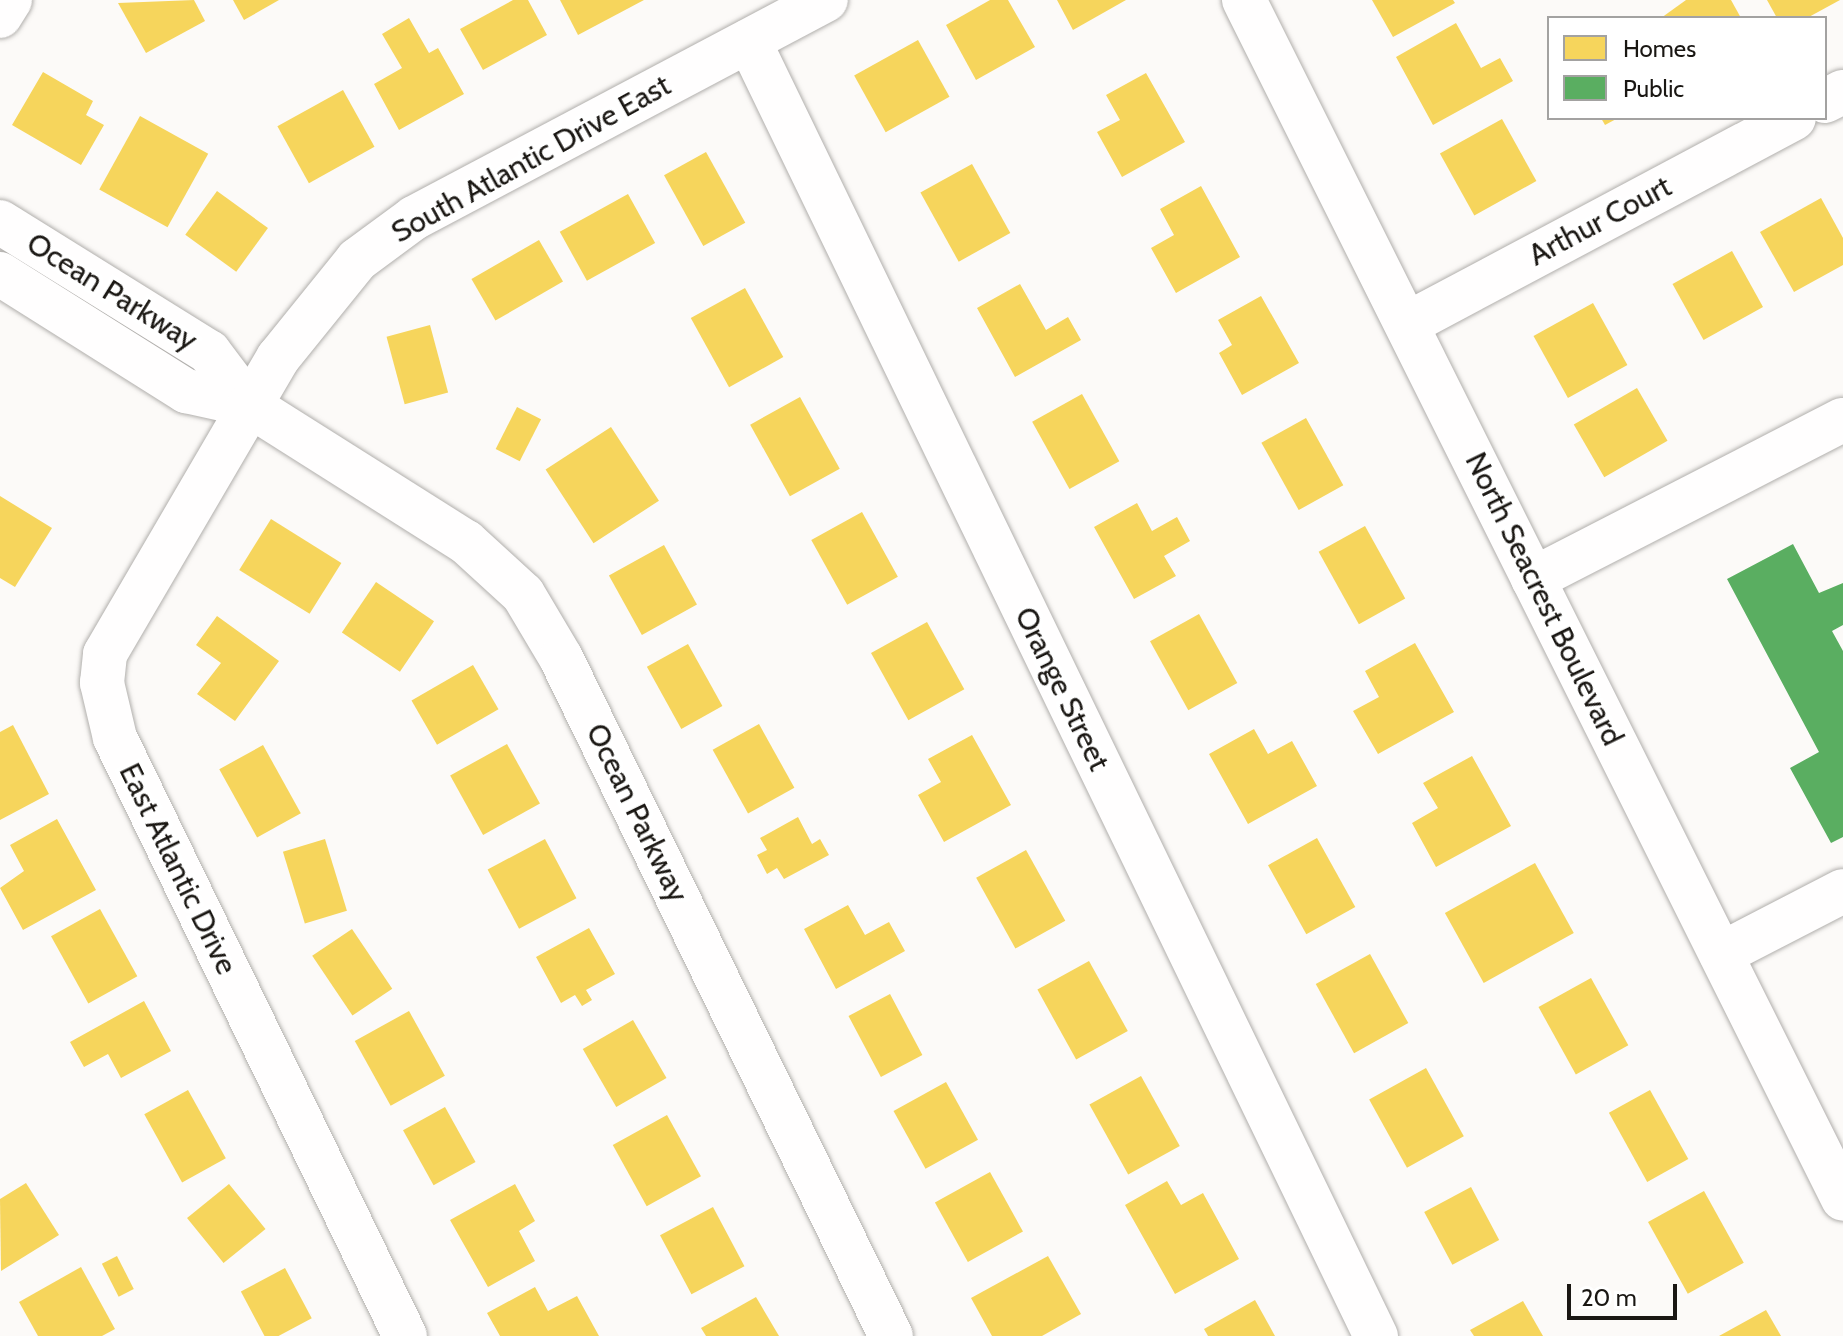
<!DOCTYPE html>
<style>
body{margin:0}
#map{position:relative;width:1843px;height:1336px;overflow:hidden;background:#fcfaf8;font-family:Cabin,sans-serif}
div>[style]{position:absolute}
.homes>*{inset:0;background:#f6d55c;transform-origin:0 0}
.public>*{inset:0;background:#5aae61}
.roads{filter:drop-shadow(0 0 2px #b1afac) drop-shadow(0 0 2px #b1afac)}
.minor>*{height:44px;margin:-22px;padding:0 22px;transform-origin:22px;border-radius:22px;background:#fffefe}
span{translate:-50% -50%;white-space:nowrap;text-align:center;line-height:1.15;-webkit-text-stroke:8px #fff;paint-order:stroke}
.street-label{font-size:30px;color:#1a1713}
.legend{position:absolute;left:1547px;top:16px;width:280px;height:104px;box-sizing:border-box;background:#fff;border:2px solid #a3a2a1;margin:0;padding:10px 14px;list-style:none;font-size:24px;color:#1a1713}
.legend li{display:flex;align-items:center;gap:16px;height:40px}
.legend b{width:40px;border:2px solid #a3a2a1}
.scale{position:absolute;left:1567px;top:1284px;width:110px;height:36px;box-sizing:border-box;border:4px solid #1a1713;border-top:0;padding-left:10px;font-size:24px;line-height:28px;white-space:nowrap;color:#1a1713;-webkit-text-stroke:6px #fff;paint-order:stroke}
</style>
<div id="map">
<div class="homes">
<div style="clip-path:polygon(194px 0,205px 21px,146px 53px,118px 3px)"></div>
<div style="clip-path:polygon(233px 0,279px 0,244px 20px)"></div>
<div style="clip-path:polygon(513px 0,528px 0,547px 35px,483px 70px,460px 29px)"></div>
<div style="clip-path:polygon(560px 0,644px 0,578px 35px)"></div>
<div style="clip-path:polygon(990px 0,1008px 0,1035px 47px,976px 80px,946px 25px)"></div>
<div style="clip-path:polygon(1057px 0,1126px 0,1073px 30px)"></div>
<div style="clip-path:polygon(1372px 0,1453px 0,1455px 3px,1393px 37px)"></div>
<div style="clip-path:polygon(1686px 0,1731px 0,1741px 18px,1661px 18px)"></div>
<div style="clip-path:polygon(1767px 0,1840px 0,1807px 18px,1777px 18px)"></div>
<div style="clip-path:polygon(409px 18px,429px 53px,438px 48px,464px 94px,399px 130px,374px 84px,402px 68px,382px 34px)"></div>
<div style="clip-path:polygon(1456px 23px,1481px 68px,1500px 58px,1513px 81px,1433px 125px,1396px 57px)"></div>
<div style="left:918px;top:40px;width:65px;height:73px;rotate:61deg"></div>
<div style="clip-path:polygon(43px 72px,93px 101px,86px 115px,104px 125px,81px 165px,12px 125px)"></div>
<div style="clip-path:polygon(1146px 73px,1185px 142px,1122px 177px,1097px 132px,1120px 120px,1106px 95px)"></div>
<div style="left:343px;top:90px;width:65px;height:75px;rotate:61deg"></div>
<div style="left:140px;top:116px;width:78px;height:84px;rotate:29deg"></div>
<div style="clip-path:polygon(1601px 118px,1618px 118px,1605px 125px)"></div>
<div style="left:1502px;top:119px;width:71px;height:71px;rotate:61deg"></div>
<div style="left:706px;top:152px;width:81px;height:48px;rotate:61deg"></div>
<div style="left:972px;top:164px;width:79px;height:59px;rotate:61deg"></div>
<div style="clip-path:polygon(1201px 186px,1240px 257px,1176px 293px,1151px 248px,1174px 235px,1160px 209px)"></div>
<div style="left:217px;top:191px;width:63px;height:54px;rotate:36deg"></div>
<div style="left:628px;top:194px;width:56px;height:78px;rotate:61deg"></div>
<div style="clip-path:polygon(1821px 198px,1843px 238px,1843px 265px,1794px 292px,1760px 232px)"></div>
<div style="left:539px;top:240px;width:48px;height:78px;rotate:60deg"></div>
<div style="left:1732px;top:251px;width:64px;height:68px;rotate:61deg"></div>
<div style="clip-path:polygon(1020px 284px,1046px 330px,1068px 317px,1081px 340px,1015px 377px,977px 308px)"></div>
<div style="left:745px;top:288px;width:79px;height:62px;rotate:61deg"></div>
<div style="clip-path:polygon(1261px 296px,1299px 363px,1242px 395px,1219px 353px,1232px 345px,1218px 320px)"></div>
<div style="left:1593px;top:303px;width:71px;height:68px;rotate:61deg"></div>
<div style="left:430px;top:325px;width:70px;height:45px;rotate:75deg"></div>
<div style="left:1637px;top:388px;width:61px;height:73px;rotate:60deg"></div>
<div style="left:1082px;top:394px;width:77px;height:57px;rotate:61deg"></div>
<div style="left:800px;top:397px;width:82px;height:57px;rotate:61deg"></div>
<div style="left:517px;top:407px;width:27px;height:47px;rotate:27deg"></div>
<div style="left:1306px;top:418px;width:77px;height:51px;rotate:61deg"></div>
<div style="left:611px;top:427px;width:88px;height:78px;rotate:57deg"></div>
<div style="clip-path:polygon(0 496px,52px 528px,15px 587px,0 578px)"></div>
<div style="clip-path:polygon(1137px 503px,1152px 531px,1177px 517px,1190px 541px,1164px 556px,1176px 576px,1134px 599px,1094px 527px)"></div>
<div style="left:862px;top:512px;width:74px;height:58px;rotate:61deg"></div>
<div style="left:271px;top:519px;width:83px;height:60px;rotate:32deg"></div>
<div style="left:1365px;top:526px;width:83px;height:53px;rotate:61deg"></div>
<div style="left:664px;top:545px;width:68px;height:63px;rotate:61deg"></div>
<div style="left:376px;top:582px;width:70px;height:61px;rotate:34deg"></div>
<div style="left:1199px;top:614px;width:79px;height:56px;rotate:61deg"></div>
<div style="clip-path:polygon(217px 616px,279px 661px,235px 721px,197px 694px,221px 663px,196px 645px)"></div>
<div style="left:927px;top:622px;width:77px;height:64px;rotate:61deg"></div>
<div style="clip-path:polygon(1415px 643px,1454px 712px,1378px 754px,1353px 711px,1379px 697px,1365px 671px)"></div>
<div style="left:688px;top:644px;width:71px;height:47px;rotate:61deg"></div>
<div style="left:473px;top:665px;width:51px;height:71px;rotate:60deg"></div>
<div style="left:759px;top:724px;width:73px;height:53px;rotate:61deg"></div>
<div style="clip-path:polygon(13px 725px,49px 794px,0 820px,0 732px)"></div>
<div style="clip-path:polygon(1254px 729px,1268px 754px,1292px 741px,1317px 786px,1248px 824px,1209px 754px)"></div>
<div style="clip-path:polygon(972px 735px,1011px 805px,944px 842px,918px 795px,941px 782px,928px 759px)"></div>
<div style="left:507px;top:744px;width:68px;height:65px;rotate:61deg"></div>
<div style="left:263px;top:745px;width:78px;height:50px;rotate:61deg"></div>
<div style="clip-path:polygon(1472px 756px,1511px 826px,1436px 867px,1412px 823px,1438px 808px,1423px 783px)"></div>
<div style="clip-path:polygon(798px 817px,812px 844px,820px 839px,829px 855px,784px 879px,777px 868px,767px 874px,757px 855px,767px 850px,760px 838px)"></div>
<div style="clip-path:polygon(57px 819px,96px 890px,23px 930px,0 888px,24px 871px,10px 845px)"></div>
<div style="left:1317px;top:838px;width:79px;height:56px;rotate:61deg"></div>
<div style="left:325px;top:839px;width:75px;height:44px;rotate:73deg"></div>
<div style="left:545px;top:839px;width:67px;height:65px;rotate:62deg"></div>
<div style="left:1026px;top:850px;width:81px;height:57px;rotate:61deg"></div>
<div style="left:1535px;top:863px;width:80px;height:103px;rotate:61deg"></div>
<div style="clip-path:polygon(848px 905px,865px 935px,889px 922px,905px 951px,836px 989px,804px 929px)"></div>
<div style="left:100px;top:909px;width:77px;height:56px;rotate:61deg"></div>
<div style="clip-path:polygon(589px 928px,615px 974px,586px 990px,592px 1000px,582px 1006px,575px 995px,561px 1003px,536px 957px)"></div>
<div style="left:352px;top:929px;width:72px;height:48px;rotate:56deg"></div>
<div style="left:1370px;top:954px;width:79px;height:62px;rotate:61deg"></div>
<div style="left:1089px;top:961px;width:80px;height:59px;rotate:61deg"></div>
<div style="left:1591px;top:978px;width:77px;height:60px;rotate:61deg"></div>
<div style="left:890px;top:994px;width:69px;height:47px;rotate:62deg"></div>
<div style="clip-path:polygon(144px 1001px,171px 1051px,121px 1078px,108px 1054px,84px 1067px,70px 1042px)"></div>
<div style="left:409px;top:1011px;width:74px;height:62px;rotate:61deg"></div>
<div style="left:633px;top:1020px;width:67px;height:58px;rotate:60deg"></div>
<div style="left:1426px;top:1068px;width:78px;height:65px;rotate:61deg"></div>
<div style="left:1141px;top:1076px;width:80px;height:59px;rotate:61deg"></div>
<div style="left:946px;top:1082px;width:66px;height:60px;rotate:61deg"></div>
<div style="left:188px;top:1090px;width:78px;height:50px;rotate:61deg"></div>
<div style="left:1650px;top:1090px;width:79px;height:47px;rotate:61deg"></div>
<div style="left:445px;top:1107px;width:63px;height:48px;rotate:61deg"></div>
<div style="left:667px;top:1115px;width:70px;height:62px;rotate:61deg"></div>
<div style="left:990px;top:1172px;width:68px;height:63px;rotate:61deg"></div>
<div style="clip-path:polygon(1167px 1181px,1181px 1205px,1203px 1193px,1239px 1259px,1175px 1294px,1125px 1205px)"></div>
<div style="clip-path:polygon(26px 1183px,59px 1235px,1px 1271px,0 1199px)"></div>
<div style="left:229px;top:1184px;width:58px;height:54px;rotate:51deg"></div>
<div style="clip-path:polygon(515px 1184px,535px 1221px,519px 1231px,535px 1261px,488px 1287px,450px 1220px)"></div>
<div style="left:1471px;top:1187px;width:60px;height:53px;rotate:62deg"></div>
<div style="left:1704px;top:1191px;width:82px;height:64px;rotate:61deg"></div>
<div style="left:713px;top:1207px;width:67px;height:60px;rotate:62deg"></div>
<div style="left:117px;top:1256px;width:37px;height:17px;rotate:63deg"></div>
<div style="clip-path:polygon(1048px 1256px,1081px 1314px,1042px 1336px,992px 1336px,971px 1298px)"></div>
<div style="clip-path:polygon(81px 1267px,115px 1329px,102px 1336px,38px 1336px,19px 1302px)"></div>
<div style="left:285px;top:1268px;width:57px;height:50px;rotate:62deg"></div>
<div style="clip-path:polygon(535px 1287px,548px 1311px,577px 1296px,599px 1336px,500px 1336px,487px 1313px)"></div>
<div style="clip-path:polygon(756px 1297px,779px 1336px,706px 1336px,701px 1328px)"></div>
<div style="clip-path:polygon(1255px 1300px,1275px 1336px,1208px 1336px,1204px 1329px)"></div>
<div style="clip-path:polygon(1523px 1301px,1543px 1336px,1474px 1336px,1470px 1330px)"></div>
<div style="clip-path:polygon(1766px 1310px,1781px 1336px,1719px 1336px)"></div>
</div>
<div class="public">
<div style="clip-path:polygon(1793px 544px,1819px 593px,1843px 583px,1843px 625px,1832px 631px,1843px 651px,1843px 837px,1831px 843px,1790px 768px,1819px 752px,1727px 579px)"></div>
</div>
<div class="roads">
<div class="minor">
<div style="left:1244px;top:0;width:1340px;rotate:63.45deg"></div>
<div style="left:0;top:16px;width:19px;rotate:-58deg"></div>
<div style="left:749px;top:41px;width:1439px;rotate:64.17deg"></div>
<div style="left:1825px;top:101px;width:20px;rotate:-27deg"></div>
<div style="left:0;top:222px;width:246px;rotate:31.9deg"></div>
<div style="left:209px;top:352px;width:66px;rotate:53deg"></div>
<div style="left:0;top:274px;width:220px;rotate:32.2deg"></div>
<div style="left:186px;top:391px;width:65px;rotate:12.5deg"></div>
<div style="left:249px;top:405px;width:257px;rotate:32.3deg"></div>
<div style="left:466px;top:542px;width:77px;rotate:42.4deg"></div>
<div style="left:523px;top:594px;width:74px;rotate:59.3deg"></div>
<div style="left:561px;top:658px;width:754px;rotate:64.05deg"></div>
<div style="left:1407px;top:324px;width:438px;rotate:-28deg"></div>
<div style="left:1533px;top:579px;width:348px;rotate:-27.2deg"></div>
<div style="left:1721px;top:954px;width:137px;rotate:-27.3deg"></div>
<div style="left:405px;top:1336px;width:665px;rotate:-115.87deg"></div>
<div style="left:115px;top:738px;width:57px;rotate:-103.3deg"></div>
<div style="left:102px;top:683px;width:29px;rotate:-84deg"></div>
<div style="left:105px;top:654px;width:343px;rotate:-59.7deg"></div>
<div style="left:278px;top:358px;width:126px;rotate:-51.1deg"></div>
<div style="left:357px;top:260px;width:71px;rotate:-36.4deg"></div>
<div style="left:414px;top:218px;width:466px;rotate:-27.9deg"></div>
</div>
</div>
<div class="street-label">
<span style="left:531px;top:159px;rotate:-29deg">South Atlantic Drive East</span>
<span style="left:1600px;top:221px;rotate:-28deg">Arthur Court</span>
<span style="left:112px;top:292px;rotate:32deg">Ocean Parkway</span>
<span style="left:1544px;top:599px;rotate:64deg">North Seacrest Boulevard</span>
<span style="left:1062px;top:689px;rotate:64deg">Orange Street</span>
<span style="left:637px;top:813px;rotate:64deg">Ocean Parkway</span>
<span style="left:178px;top:869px;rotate:64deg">East Atlantic Drive</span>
</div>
<ul class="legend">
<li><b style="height:22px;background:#f6d55c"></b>Homes</li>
<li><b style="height:22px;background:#5aae61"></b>Public</li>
</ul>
<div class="scale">20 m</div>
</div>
